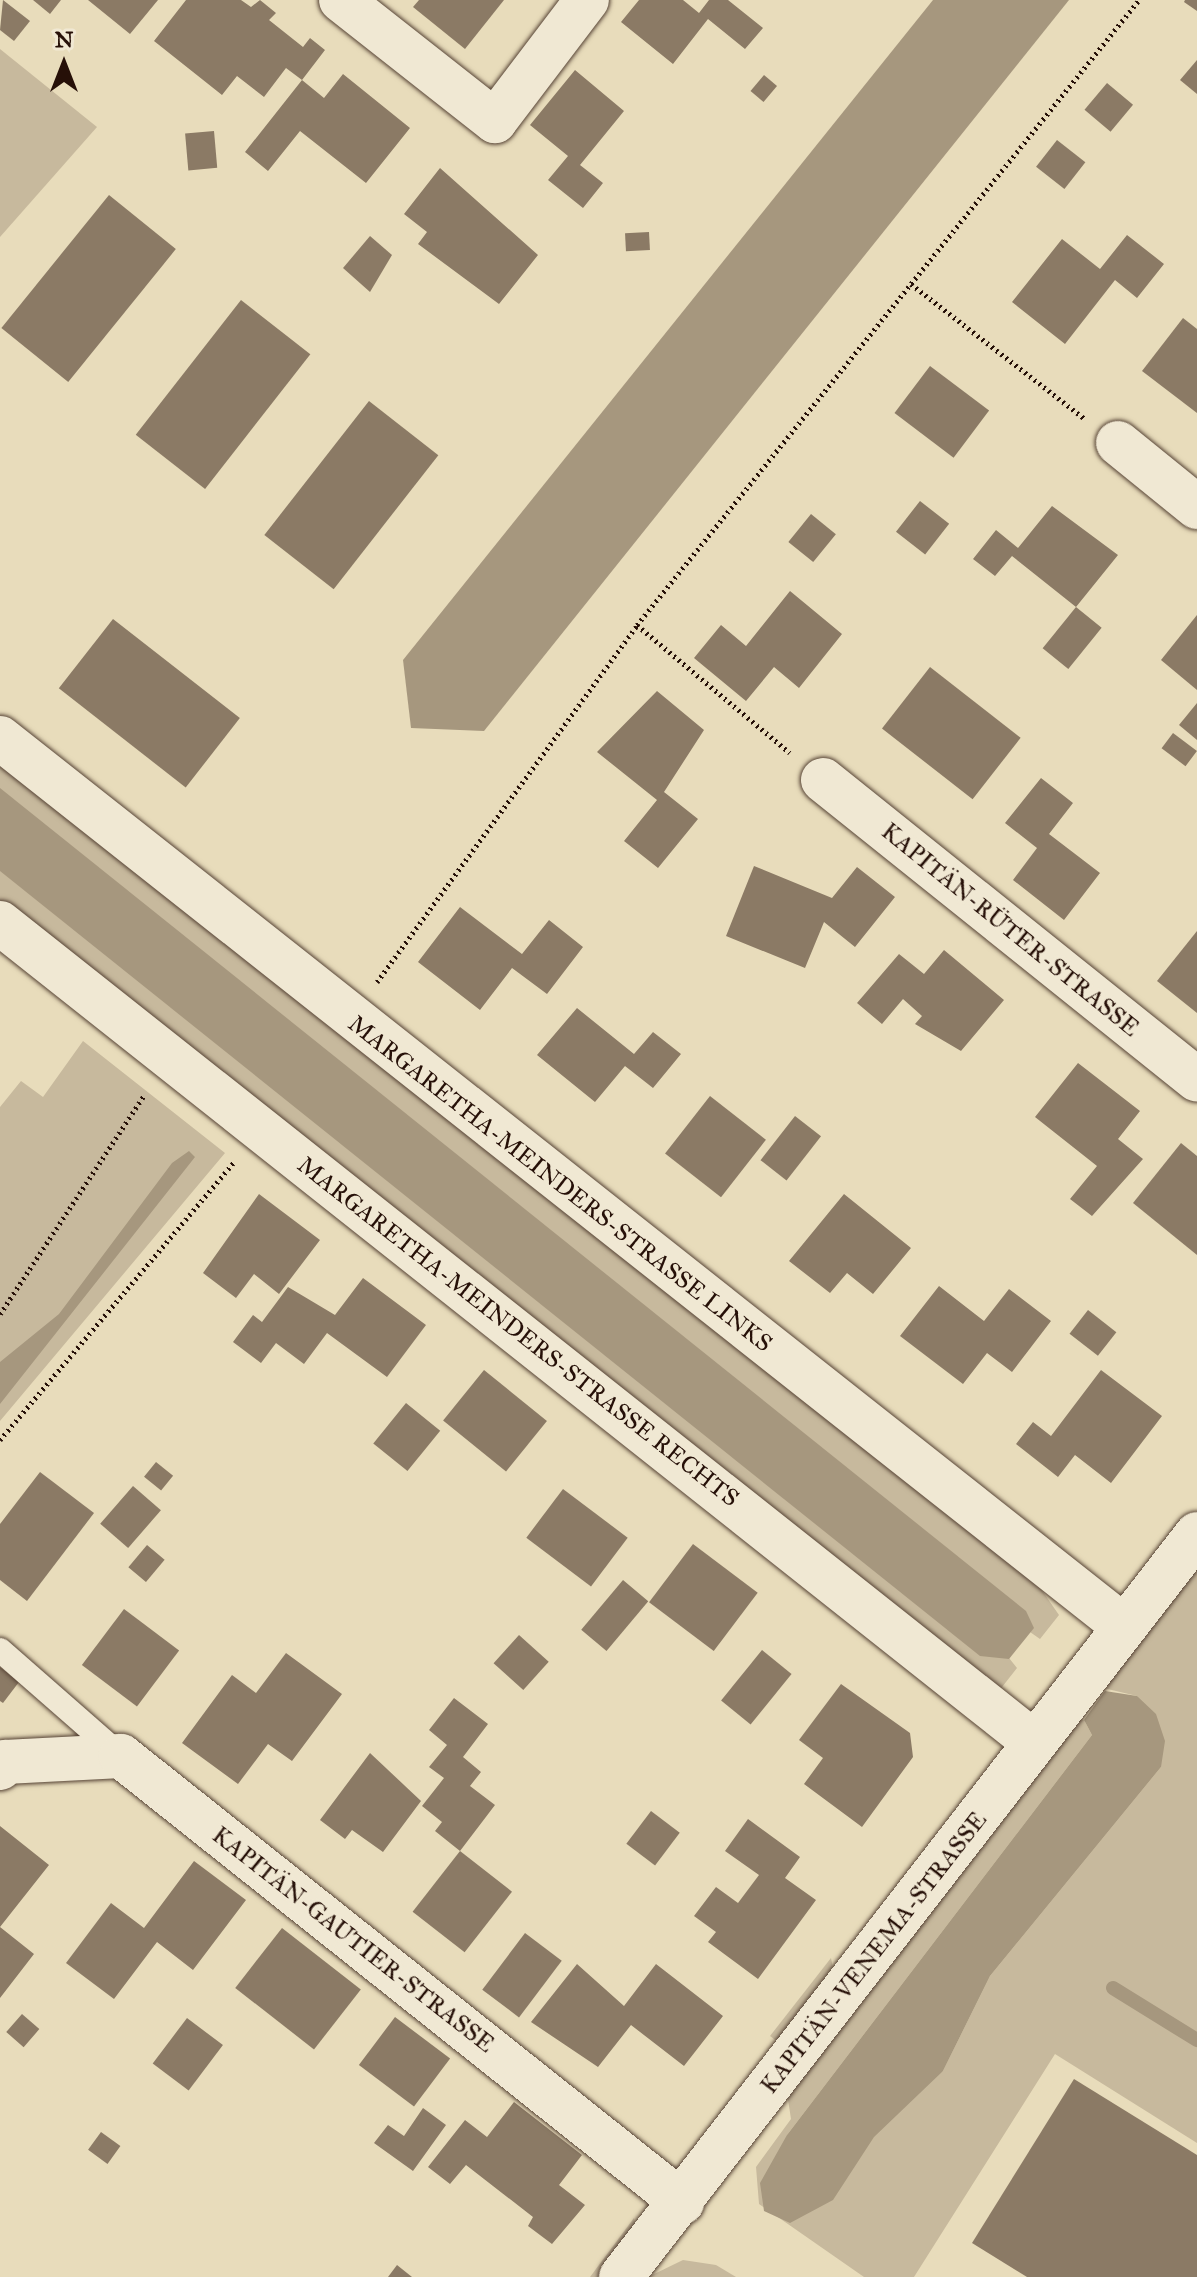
<!DOCTYPE html>
<meta charset="utf-8">
<style>
body{margin:0}
#map{position:relative;width:1197px;height:2277px;overflow:hidden;background:#e8dcbb;font-family:"IM FELL Great Primer",serif}
div>[style]{position:absolute}
.green>*{inset:0;background:#c7b99d}
.water>*{inset:0;background:#a6977e}
.stream>*{height:14px;margin:-7px;padding:0 7px;transform-origin:7px;border-radius:7px;background:#a6977e}
.building>*{inset:0;background:#8b7a65;transform-origin:0 0}
.path>*{height:5px;margin-top:-2.5px;transform-origin:0;background:repeating-linear-gradient(90deg,#261008 0 2px,transparent 0 6px)}
.roads{filter:drop-shadow(0 0 2px #564335) drop-shadow(0 0 2px #564335)}
.lane>*{height:24px;margin:-12px;padding:0 12px;transform-origin:12px;border-radius:12px;background:#f0e8d3}
.street>*{height:44px;margin:-22px;padding:0 22px;transform-origin:22px;border-radius:22px;background:#f0e8d3}
span{translate:-50% -50%;white-space:nowrap;text-align:center;line-height:1.15;-webkit-text-stroke:7px #f0e8d3;paint-order:stroke}
.street-label{font-size:24px;color:#261008}
.north{position:absolute;left:24px;top:24px;width:80px;height:80px;-webkit-text-stroke:6px #f0e8d3;paint-order:stroke;rotate:0deg;font-size:22px;font-weight:700;line-height:32px;text-align:center;color:#261008}
.north::after{content:'';display:block;margin:auto;width:28px;height:36px;background:#261008;clip-path:polygon(50% 0,100% 100%,50% 72%,0 100%)}
</style>
<div id="map">
<div class="green">
<div style="clip-path:polygon(0 49px,97px 127px,0 237px)"></div>
<div style="clip-path:polygon(0 760px,1041px 1589px,1059px 1615px,1040px 1639px,1030px 1632px,1009px 1658px,1017px 1668px,995px 1696px,0 900px)"></div>
<div style="clip-path:polygon(83px 1041px,225px 1153px,0 1421px,0 1107px,21px 1081px,43px 1097px)"></div>
<div style="clip-path:polygon(1197px 1555px,1197px 2143px,1055px 2054px,914px 2277px,864px 2277px,759px 2204px,756px 2167px,791px 2119px,787px 2093px,1072px 1717px,1084px 1720px,1092px 1735px,787px 2135px,943px 2071px,990px 1976px,1161px 1767px,1137px 1696px,1095px 1686px)"></div>
<div style="clip-path:polygon(831px 1958px,833px 1968px,778px 2042px,770px 2036px)"></div>
<div style="clip-path:polygon(634px 2218px,636px 2227px,598px 2277px,590px 2277px)"></div>
<div style="clip-path:polygon(683px 2260px,716px 2265px,736px 2277px,648px 2277px)"></div>
</div>
<div class="water">
<div style="clip-path:polygon(933px 0,1069px 0,484px 731px,411px 728px,403px 660px)"></div>
<div style="clip-path:polygon(0 788px,1026px 1611px,1034px 1628px,1009px 1659px,980px 1656px,0 871px)"></div>
<div style="clip-path:polygon(189px 1151px,195px 1157px,0 1404px,0 1362px,59px 1314px,172px 1163px)"></div>
<div style="clip-path:polygon(1105px 1691px,1137px 1696px,1156px 1714px,1165px 1741px,1161px 1767px,990px 1976px,943px 2071px,874px 2137px,833px 2200px,790px 2223px,764px 2211px,760px 2183px,787px 2135px,1092px 1735px,1084px 1720px)"></div>
</div>
<div class="stream">
<div style="left:1113px;top:1988px;width:99px;rotate:31.8deg"></div>
</div>
<div class="building">
<div style="clip-path:polygon(3px 0,30px 21px,14px 41px,0 30px)"></div>
<div style="clip-path:polygon(33px 0,61px 0,50px 14px)"></div>
<div style="clip-path:polygon(88px 0,158px 0,130px 34px)"></div>
<div style="clip-path:polygon(186px 0,241px 0,251px 7px,260px 0,276px 13px,269px 20px,303px 47px,310px 38px,325px 50px,302px 80px,286px 68px,264px 97px,237px 76px,222px 95px,154px 41px)"></div>
<div style="clip-path:polygon(419px 0,504px 0,465px 49px,413px 7px)"></div>
<div style="clip-path:polygon(639px 0,683px 0,699px 13px,709px 0,728px 0,763px 28px,745px 49px,708px 19px,673px 64px,621px 22px)"></div>
<div style="clip-path:polygon(1185px 0,1197px 0,1197px 11px,1184px 2px)"></div>
<div style="clip-path:polygon(1197px 60px,1197px 94px,1180px 80px)"></div>
<div style="clip-path:polygon(575px 70px,624px 111px,580px 165px,603px 183px,583px 208px,548px 180px,568px 156px,530px 125px)"></div>
<div style="clip-path:polygon(343px 74px,410px 128px,366px 183px,300px 131px,268px 171px,245px 152px,302px 80px,324px 98px)"></div>
<div style="left:764px;top:75px;width:17px;height:21px;rotate:40deg"></div>
<div style="left:1107px;top:83px;width:34px;height:35px;rotate:40deg"></div>
<div style="left:214px;top:131px;width:37px;height:29px;rotate:85deg"></div>
<div style="left:1057px;top:140px;width:36px;height:34px;rotate:38deg"></div>
<div style="clip-path:polygon(440px 168px,538px 255px,499px 304px,418px 244px,427px 232px,404px 214px)"></div>
<div style="left:109px;top:195px;width:86px;height:171px;rotate:39deg"></div>
<div style="left:649px;top:232px;width:18px;height:24px;rotate:87deg"></div>
<div style="clip-path:polygon(1127px 235px,1164px 264px,1137px 298px,1115px 280px,1065px 344px,1012px 302px,1062px 239px,1100px 269px)"></div>
<div style="clip-path:polygon(370px 236px,392px 255px,370px 292px,343px 268px)"></div>
<div style="left:241px;top:300px;width:88px;height:171px;rotate:38deg"></div>
<div style="clip-path:polygon(1183px 318px,1197px 329px,1197px 413px,1142px 371px)"></div>
<div style="left:930px;top:366px;width:74px;height:59px;rotate:37deg"></div>
<div style="left:369px;top:401px;width:88px;height:170px;rotate:38deg"></div>
<div style="left:920px;top:501px;width:37px;height:39px;rotate:38deg"></div>
<div style="clip-path:polygon(1052px 506px,1118px 555px,1076px 607px,1012px 556px,995px 576px,973px 559px,996px 530px,1018px 548px)"></div>
<div style="left:811px;top:514px;width:32px;height:36px;rotate:39deg"></div>
<div style="clip-path:polygon(790px 591px,842px 634px,799px 688px,774px 667px,746px 701px,694px 658px,721px 625px,746px 646px)"></div>
<div style="left:1076px;top:607px;width:33px;height:53px;rotate:39deg"></div>
<div style="clip-path:polygon(1197px 615px,1197px 690px,1161px 660px)"></div>
<div style="left:113px;top:619px;width:161px;height:88px;rotate:38deg"></div>
<div style="left:930px;top:667px;width:115px;height:78px;rotate:38deg"></div>
<div style="clip-path:polygon(657px 691px,704px 730px,664px 792px,698px 819px,658px 868px,624px 841px,657px 800px,597px 752px)"></div>
<div style="clip-path:polygon(1197px 703px,1197px 740px,1179px 725px)"></div>
<div style="left:1173px;top:733px;width:30px;height:19px;rotate:37deg"></div>
<div style="clip-path:polygon(1041px 778px,1073px 803px,1049px 834px,1100px 873px,1064px 920px,1013px 880px,1037px 848px,1005px 823px)"></div>
<div style="clip-path:polygon(754px 866px,832px 898px,857px 867px,895px 897px,855px 947px,824px 922px,805px 968px,726px 936px)"></div>
<div style="clip-path:polygon(460px 907px,522px 954px,549px 920px,583px 947px,547px 994px,512px 968px,480px 1010px,418px 962px)"></div>
<div style="clip-path:polygon(1197px 931px,1197px 1013px,1157px 981px)"></div>
<div style="clip-path:polygon(944px 950px,1004px 1000px,961px 1051px,915px 1024px,922px 1016px,903px 999px,882px 1024px,857px 1003px,899px 954px,924px 974px)"></div>
<div style="clip-path:polygon(577px 1008px,634px 1054px,653px 1032px,681px 1054px,653px 1088px,625px 1066px,595px 1102px,537px 1055px)"></div>
<div style="clip-path:polygon(1078px 1063px,1140px 1111px,1118px 1139px,1143px 1159px,1092px 1216px,1070px 1199px,1097px 1166px,1035px 1117px)"></div>
<div style="left:710px;top:1096px;width:71px;height:73px;rotate:38deg"></div>
<div style="left:795px;top:1116px;width:33px;height:56px;rotate:38deg"></div>
<div style="clip-path:polygon(1181px 1143px,1197px 1156px,1197px 1255px,1133px 1203px)"></div>
<div style="clip-path:polygon(259px 1194px,320px 1240px,279px 1294px,254px 1274px,236px 1298px,203px 1273px)"></div>
<div style="clip-path:polygon(844px 1194px,911px 1248px,873px 1294px,847px 1273px,830px 1293px,789px 1261px)"></div>
<div style="clip-path:polygon(363px 1278px,426px 1325px,387px 1377px,327px 1333px,304px 1364px,276px 1343px,261px 1363px,233px 1342px,253px 1315px,262px 1322px,288px 1287px,335px 1315px)"></div>
<div style="clip-path:polygon(939px 1286px,984px 1321px,1009px 1289px,1051px 1321px,1012px 1372px,987px 1353px,963px 1384px,900px 1336px)"></div>
<div style="left:1088px;top:1310px;width:36px;height:30px;rotate:38deg"></div>
<div style="left:484px;top:1370px;width:81px;height:65px;rotate:39deg"></div>
<div style="clip-path:polygon(1101px 1370px,1162px 1416px,1111px 1483px,1075px 1455px,1058px 1477px,1016px 1444px,1033px 1422px,1051px 1436px)"></div>
<div style="left:406px;top:1403px;width:44px;height:52px;rotate:39deg"></div>
<div style="left:156px;top:1462px;width:22px;height:19px;rotate:39deg"></div>
<div style="clip-path:polygon(40px 1472px,94px 1513px,27px 1601px,0 1580px,0 1524px)"></div>
<div style="left:133px;top:1486px;width:37px;height:50px;rotate:41deg"></div>
<div style="left:563px;top:1489px;width:81px;height:61px;rotate:37deg"></div>
<div style="left:693px;top:1544px;width:81px;height:73px;rotate:37deg"></div>
<div style="left:147px;top:1545px;width:23px;height:29px;rotate:40deg"></div>
<div style="left:623px;top:1580px;width:33px;height:65px;rotate:40deg"></div>
<div style="left:124px;top:1609px;width:69px;height:70px;rotate:37deg"></div>
<div style="left:519px;top:1635px;width:40px;height:38px;rotate:42deg"></div>
<div style="left:762px;top:1650px;width:38px;height:65px;rotate:39deg"></div>
<div style="clip-path:polygon(286px 1653px,342px 1694px,292px 1761px,268px 1744px,238px 1784px,182px 1743px,232px 1675px,256px 1693px)"></div>
<div style="clip-path:polygon(0 1667px,19px 1682px,3px 1703px,0 1701px)"></div>
<div style="clip-path:polygon(841px 1684px,910px 1733px,913px 1757px,862px 1827px,804px 1784px,823px 1758px,799px 1740px)"></div>
<div style="clip-path:polygon(454px 1698px,488px 1724px,463px 1757px,481px 1772px,470px 1786px,495px 1805px,460px 1851px,435px 1831px,442px 1822px,422px 1806px,444px 1778px,429px 1767px,447px 1745px,429px 1730px)"></div>
<div style="clip-path:polygon(370px 1753px,421px 1801px,383px 1852px,352px 1830px,345px 1839px,320px 1820px)"></div>
<div style="left:651px;top:1811px;width:36px;height:41px;rotate:37deg"></div>
<div style="clip-path:polygon(748px 1819px,800px 1857px,785px 1878px,816px 1900px,758px 1979px,708px 1942px,716px 1932px,694px 1916px,716px 1887px,738px 1903px,759px 1875px,725px 1851px)"></div>
<div style="clip-path:polygon(0 1826px,49px 1865px,0 1927px,34px 1954px,0 1998px)"></div>
<div style="left:460px;top:1851px;width:66px;height:77px;rotate:38deg"></div>
<div style="clip-path:polygon(194px 1861px,246px 1900px,193px 1970px,157px 1942px,114px 1999px,66px 1963px,111px 1903px,144px 1928px)"></div>
<div style="left:282px;top:1928px;width:100px;height:76px;rotate:38deg"></div>
<div style="left:525px;top:1933px;width:46px;height:71px;rotate:37deg"></div>
<div style="clip-path:polygon(577px 1964px,624px 2006px,656px 1964px,723px 2016px,684px 2066px,631px 2025px,598px 2067px,531px 2022px)"></div>
<div style="left:22px;top:2014px;width:23px;height:24px;rotate:41deg"></div>
<div style="left:395px;top:2017px;width:69px;height:60px;rotate:37deg"></div>
<div style="left:187px;top:2018px;width:45px;height:57px;rotate:37deg"></div>
<div style="clip-path:polygon(1074px 2079px,1197px 2155px,1197px 2277px,1027px 2277px,972px 2243px)"></div>
<div style="clip-path:polygon(514px 2102px,582px 2155px,559px 2185px,585px 2205px,552px 2244px,528px 2226px,533px 2217px,466px 2165px,450px 2184px,428px 2167px,465px 2120px,487px 2137px)"></div>
<div style="clip-path:polygon(423px 2108px,446px 2125px,413px 2171px,374px 2143px,388px 2125px,404px 2136px)"></div>
<div style="left:101px;top:2132px;width:24px;height:22px;rotate:36deg"></div>
<div style="clip-path:polygon(397px 2265px,412px 2277px,388px 2277px)"></div>
</div>
<div class="path">
<div style="left:911px;top:284px;width:219px;rotate:37.8deg"></div>
<div style="left:637px;top:625px;width:199px;rotate:39.9deg"></div>
<div style="left:377px;top:982px;width:442px;rotate:-53.9deg"></div>
<div style="left:637px;top:625px;width:802px;rotate:-51.23deg"></div>
<div style="left:0;top:1314px;width:263px;rotate:-56.6deg"></div>
<div style="left:0;top:1440px;width:363px;rotate:-49.9deg"></div>
</div>
<div class="roads">
<div class="lane">
<div style="left:0;top:1650px;width:161px;rotate:41.2deg"></div>
</div>
<div class="street">
<div style="left:341px;top:0;width:196px;rotate:38.2deg"></div>
<div style="left:495px;top:121px;width:152px;rotate:-52.8deg"></div>
<div style="left:1118px;top:443px;width:102px;rotate:39deg"></div>
<div style="left:0;top:738px;width:1432px;rotate:38.33deg"></div>
<div style="left:823px;top:780px;width:479px;rotate:38.7deg"></div>
<div style="left:0;top:923px;width:1320px;rotate:38.39deg"></div>
<div style="left:0;top:1768px;width:8px;rotate:-50deg"></div>
<div style="left:5px;top:1762px;width:116px;rotate:-3deg"></div>
<div style="left:121px;top:1756px;width:717px;rotate:38.49deg"></div>
<div style="left:621px;top:2277px;width:940px;rotate:-52.22deg"></div>
</div>
</div>
<div class="street-label">
<span style="left:1010px;top:930px;rotate:39deg">KAPITÄN-RÜTER-STRASSE</span>
<span style="left:560px;top:1184px;rotate:38deg">MARGARETHA-MEINDERS-STRASSE LINKS</span>
<span style="left:518px;top:1332px;rotate:38deg">MARGARETHA-MEINDERS-STRASSE RECHTS</span>
<span style="left:353px;top:1940px;rotate:38deg">KAPITÄN-GAUTIER-STRASSE</span>
<span style="left:874px;top:1953px;rotate:-52deg">KAPITÄN-VENEMA-STRASSE</span>
</div>
<div class="north">N</div>
</div>
